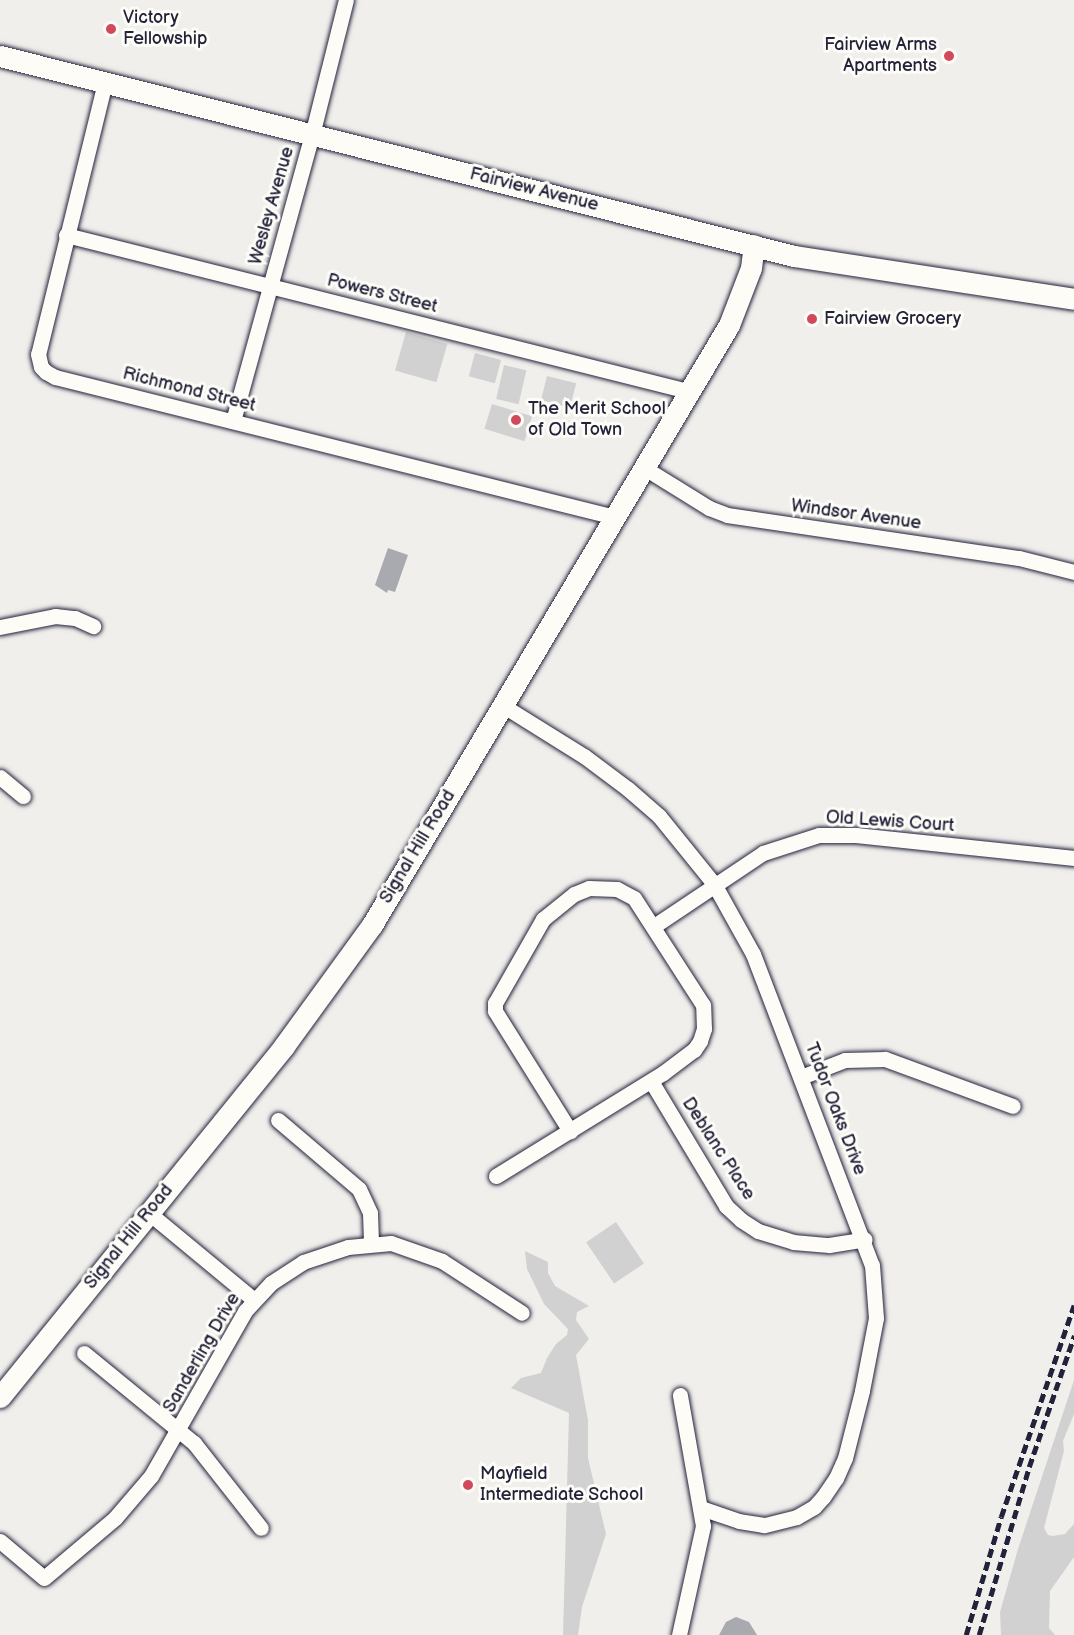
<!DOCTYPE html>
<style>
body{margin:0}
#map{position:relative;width:1074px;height:1635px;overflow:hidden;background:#f0efec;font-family:"Balsamiq Sans",sans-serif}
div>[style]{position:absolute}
.green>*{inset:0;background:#d2d1d1;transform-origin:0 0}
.water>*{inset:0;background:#a9a9b0}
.roads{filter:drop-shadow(0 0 2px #22223b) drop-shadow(0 0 2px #22223b)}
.minor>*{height:15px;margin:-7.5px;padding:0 7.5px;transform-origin:7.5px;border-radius:7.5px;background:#fdfcf7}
.secondary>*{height:21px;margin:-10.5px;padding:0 10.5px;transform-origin:10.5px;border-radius:10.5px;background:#fdfcf7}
.rail>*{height:4.5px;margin-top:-2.25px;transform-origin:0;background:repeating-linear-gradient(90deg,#22223b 0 9px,transparent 0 13.5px)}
.dots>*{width:16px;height:16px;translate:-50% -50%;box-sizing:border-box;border:3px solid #fdfcf7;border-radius:50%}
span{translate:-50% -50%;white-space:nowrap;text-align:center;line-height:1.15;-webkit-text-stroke:6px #fdfcf7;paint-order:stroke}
.poi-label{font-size:18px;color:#22223b}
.left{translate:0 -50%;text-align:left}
.right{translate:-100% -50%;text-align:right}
.street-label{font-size:18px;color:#22223b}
</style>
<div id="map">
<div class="green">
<div style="left:406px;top:332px;width:43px;height:40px;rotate:16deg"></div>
<div style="left:475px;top:353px;width:27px;height:24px;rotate:15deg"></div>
<div style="left:504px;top:365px;width:23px;height:35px;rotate:13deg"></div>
<div style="left:547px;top:376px;width:30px;height:25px;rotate:14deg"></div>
<div style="left:492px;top:404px;width:42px;height:26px;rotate:17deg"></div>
<div style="left:616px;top:1222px;width:50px;height:36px;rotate:56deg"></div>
<div style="clip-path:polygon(525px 1251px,548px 1262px,548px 1273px,555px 1286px,589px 1306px,577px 1312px,576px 1320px,589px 1339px,576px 1355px,588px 1420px,588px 1458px,606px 1534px,582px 1607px,578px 1635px,563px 1635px,569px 1413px,511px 1388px,521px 1378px,541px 1373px,547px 1358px,556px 1344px,567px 1335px,568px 1329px,544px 1304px,527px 1269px)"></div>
<div style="clip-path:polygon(1074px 1380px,1074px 1414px,1063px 1441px,1064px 1451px,1044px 1528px,1048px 1535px,1053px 1536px,1065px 1534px,1074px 1524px,1074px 1557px,1050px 1591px,1049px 1628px,1055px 1635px,1001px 1635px,1000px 1612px,1018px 1549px)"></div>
</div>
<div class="water">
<div style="clip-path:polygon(388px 548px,408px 555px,395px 592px,388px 590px,387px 593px,375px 585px)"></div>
<div style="clip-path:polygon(736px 1617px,749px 1622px,757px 1635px,719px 1635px,726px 1622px)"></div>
</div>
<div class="roads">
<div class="minor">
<div style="left:105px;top:82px;width:280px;rotate:103.8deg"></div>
<div style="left:38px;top:354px;width:13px;rotate:77deg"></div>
<div style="left:41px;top:367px;width:7px;rotate:45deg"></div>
<div style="left:46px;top:372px;width:10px;rotate:29deg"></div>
<div style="left:55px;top:377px;width:577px;rotate:14.04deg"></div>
<div style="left:66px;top:235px;width:641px;rotate:14.08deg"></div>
<div style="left:233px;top:421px;width:297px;rotate:-74.6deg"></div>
<div style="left:312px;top:135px;width:139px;rotate:-75.9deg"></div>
<div style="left:643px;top:467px;width:78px;rotate:31.8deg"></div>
<div style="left:709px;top:508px;width:19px;rotate:21deg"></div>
<div style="left:727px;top:515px;width:295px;rotate:8.4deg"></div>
<div style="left:1019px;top:558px;width:57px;rotate:14.3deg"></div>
<div style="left:0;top:627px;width:56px;rotate:-11.3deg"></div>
<div style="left:55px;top:616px;width:20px;rotate:6deg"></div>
<div style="left:75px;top:618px;width:20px;rotate:24deg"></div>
<div style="left:502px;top:705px;width:97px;rotate:31.9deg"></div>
<div style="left:584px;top:756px;width:55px;rotate:36.9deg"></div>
<div style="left:628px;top:789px;width:41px;rotate:41.1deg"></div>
<div style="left:659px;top:816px;width:87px;rotate:51deg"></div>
<div style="left:714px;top:884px;width:80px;rotate:60.9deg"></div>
<div style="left:753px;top:954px;width:333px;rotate:69.1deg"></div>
<div style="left:872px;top:1265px;width:53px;rotate:85.7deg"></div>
<div style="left:876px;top:1318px;width:74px;rotate:100.9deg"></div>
<div style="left:862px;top:1391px;width:69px;rotate:104.2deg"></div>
<div style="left:845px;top:1458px;width:22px;rotate:114deg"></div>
<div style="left:836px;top:1478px;width:23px;rotate:124deg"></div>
<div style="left:823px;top:1497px;width:13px;rotate:132deg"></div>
<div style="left:814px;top:1507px;width:20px;rotate:150deg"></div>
<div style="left:797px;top:1517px;width:34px;rotate:166deg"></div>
<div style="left:764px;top:1525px;width:25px;rotate:-171deg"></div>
<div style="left:739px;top:1521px;width:40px;rotate:-161.1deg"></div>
<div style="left:0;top:777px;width:30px;rotate:40deg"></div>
<div style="left:654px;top:926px;width:131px;rotate:-33.8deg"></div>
<div style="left:763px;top:853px;width:59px;rotate:-17.8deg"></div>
<div style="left:819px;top:835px;width:37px"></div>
<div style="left:856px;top:835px;width:219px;rotate:6deg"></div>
<div style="left:801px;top:1077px;width:47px;rotate:-21.1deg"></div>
<div style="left:845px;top:1060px;width:40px;rotate:-1.4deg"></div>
<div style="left:885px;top:1059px;width:136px;rotate:20.2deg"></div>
<div style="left:651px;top:1081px;width:146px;rotate:59deg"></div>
<div style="left:726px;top:1206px;width:21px;rotate:43deg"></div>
<div style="left:741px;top:1220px;width:20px;rotate:33deg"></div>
<div style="left:758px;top:1231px;width:37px;rotate:17deg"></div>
<div style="left:793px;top:1242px;width:36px;rotate:5deg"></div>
<div style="left:829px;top:1245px;width:36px;rotate:-9deg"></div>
<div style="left:278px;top:1120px;width:106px;rotate:40.4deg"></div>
<div style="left:359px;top:1189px;width:26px;rotate:65deg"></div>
<div style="left:370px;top:1213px;width:31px;rotate:88deg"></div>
<div style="left:496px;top:1176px;width:196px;rotate:-31.7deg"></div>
<div style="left:663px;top:1073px;width:39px;rotate:-37deg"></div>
<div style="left:694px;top:1050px;width:11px;rotate:-56deg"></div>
<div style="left:700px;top:1041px;width:13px;rotate:-72deg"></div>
<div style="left:704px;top:1029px;width:24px;rotate:-92deg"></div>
<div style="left:703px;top:1005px;width:127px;rotate:-122.8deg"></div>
<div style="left:634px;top:898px;width:19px;rotate:-152deg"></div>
<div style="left:617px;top:889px;width:28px;rotate:-178deg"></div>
<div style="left:589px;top:888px;width:16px;rotate:158deg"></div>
<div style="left:574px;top:894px;width:40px;rotate:141deg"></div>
<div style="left:543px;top:919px;width:97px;rotate:119.7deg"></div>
<div style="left:495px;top:1003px;width:8px;rotate:90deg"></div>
<div style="left:495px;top:1011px;width:142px;rotate:58deg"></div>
<div style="left:149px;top:1213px;width:136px;rotate:39.6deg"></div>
<div style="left:84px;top:1353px;width:142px;rotate:39.3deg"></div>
<div style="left:194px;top:1443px;width:108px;rotate:51.8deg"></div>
<div style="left:0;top:1541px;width:57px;rotate:40.1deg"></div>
<div style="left:44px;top:1578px;width:93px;rotate:-40.2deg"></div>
<div style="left:115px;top:1518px;width:55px;rotate:-49.4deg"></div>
<div style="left:151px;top:1476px;width:190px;rotate:-60.3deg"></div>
<div style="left:245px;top:1311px;width:38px;rotate:-47deg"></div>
<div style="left:271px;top:1283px;width:38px;rotate:-33deg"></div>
<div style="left:303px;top:1262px;width:47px;rotate:-18.4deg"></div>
<div style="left:348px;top:1247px;width:43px;rotate:-5.3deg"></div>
<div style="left:391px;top:1243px;width:54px;rotate:19.4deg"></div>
<div style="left:442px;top:1261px;width:95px;rotate:33deg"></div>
<div style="left:679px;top:1635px;width:112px;rotate:-77.6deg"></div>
<div style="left:703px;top:1526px;width:133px;rotate:-100deg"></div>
</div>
<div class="secondary">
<div style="left:0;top:56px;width:819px;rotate:14.14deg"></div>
<div style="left:794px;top:256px;width:283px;rotate:8.7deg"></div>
<div style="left:0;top:1397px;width:452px;rotate:-51deg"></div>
<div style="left:284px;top:1046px;width:150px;rotate:-54deg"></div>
<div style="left:372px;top:925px;width:698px;rotate:-59.25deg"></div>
<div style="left:729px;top:325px;width:61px;rotate:-68.9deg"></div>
<div style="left:751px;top:268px;width:23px;rotate:-83deg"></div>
</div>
</div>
<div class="rail">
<div style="left:966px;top:1635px;width:123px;rotate:-73.5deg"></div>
<div style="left:1001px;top:1517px;width:224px;rotate:-71deg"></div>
<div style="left:979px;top:1635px;width:175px;rotate:-73.4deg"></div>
<div style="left:1029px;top:1467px;width:139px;rotate:-71deg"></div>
</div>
<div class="dots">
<div style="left:111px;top:29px;background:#d1495b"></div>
<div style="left:949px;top:56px;background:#d1495b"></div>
<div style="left:812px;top:319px;background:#d1495b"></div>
<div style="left:516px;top:420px;background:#d1495b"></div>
<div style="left:468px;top:1485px;background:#d1495b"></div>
</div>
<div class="poi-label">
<span class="left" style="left:123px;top:29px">Victory<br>Fellowship</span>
<span class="right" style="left:937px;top:56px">Fairview Arms<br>Apartments</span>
<span class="left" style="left:824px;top:319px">Fairview Grocery</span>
<span class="left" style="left:528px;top:420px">The Merit School<br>of Old Town</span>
<span class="left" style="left:480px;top:1485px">Mayfield<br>Intermediate School</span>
</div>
<div class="street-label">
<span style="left:534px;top:190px;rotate:14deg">Fairview Avenue</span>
<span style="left:272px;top:206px;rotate:-74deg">Wesley Avenue</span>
<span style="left:382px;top:294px;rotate:14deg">Powers Street</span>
<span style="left:189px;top:390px;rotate:14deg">Richmond Street</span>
<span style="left:856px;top:515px;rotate:8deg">Windsor Avenue</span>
<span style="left:890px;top:822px;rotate:4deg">Old Lewis Court</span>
<span style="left:418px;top:847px;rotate:-59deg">Signal Hill Road</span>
<span style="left:835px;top:1109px;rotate:69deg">Tudor Oaks Drive</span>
<span style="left:718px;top:1149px;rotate:57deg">Deblanc Place</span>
<span style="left:129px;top:1237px;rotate:-51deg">Signal Hill Road</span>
<span style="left:202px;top:1353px;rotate:-60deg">Sanderling Drive</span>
</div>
</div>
